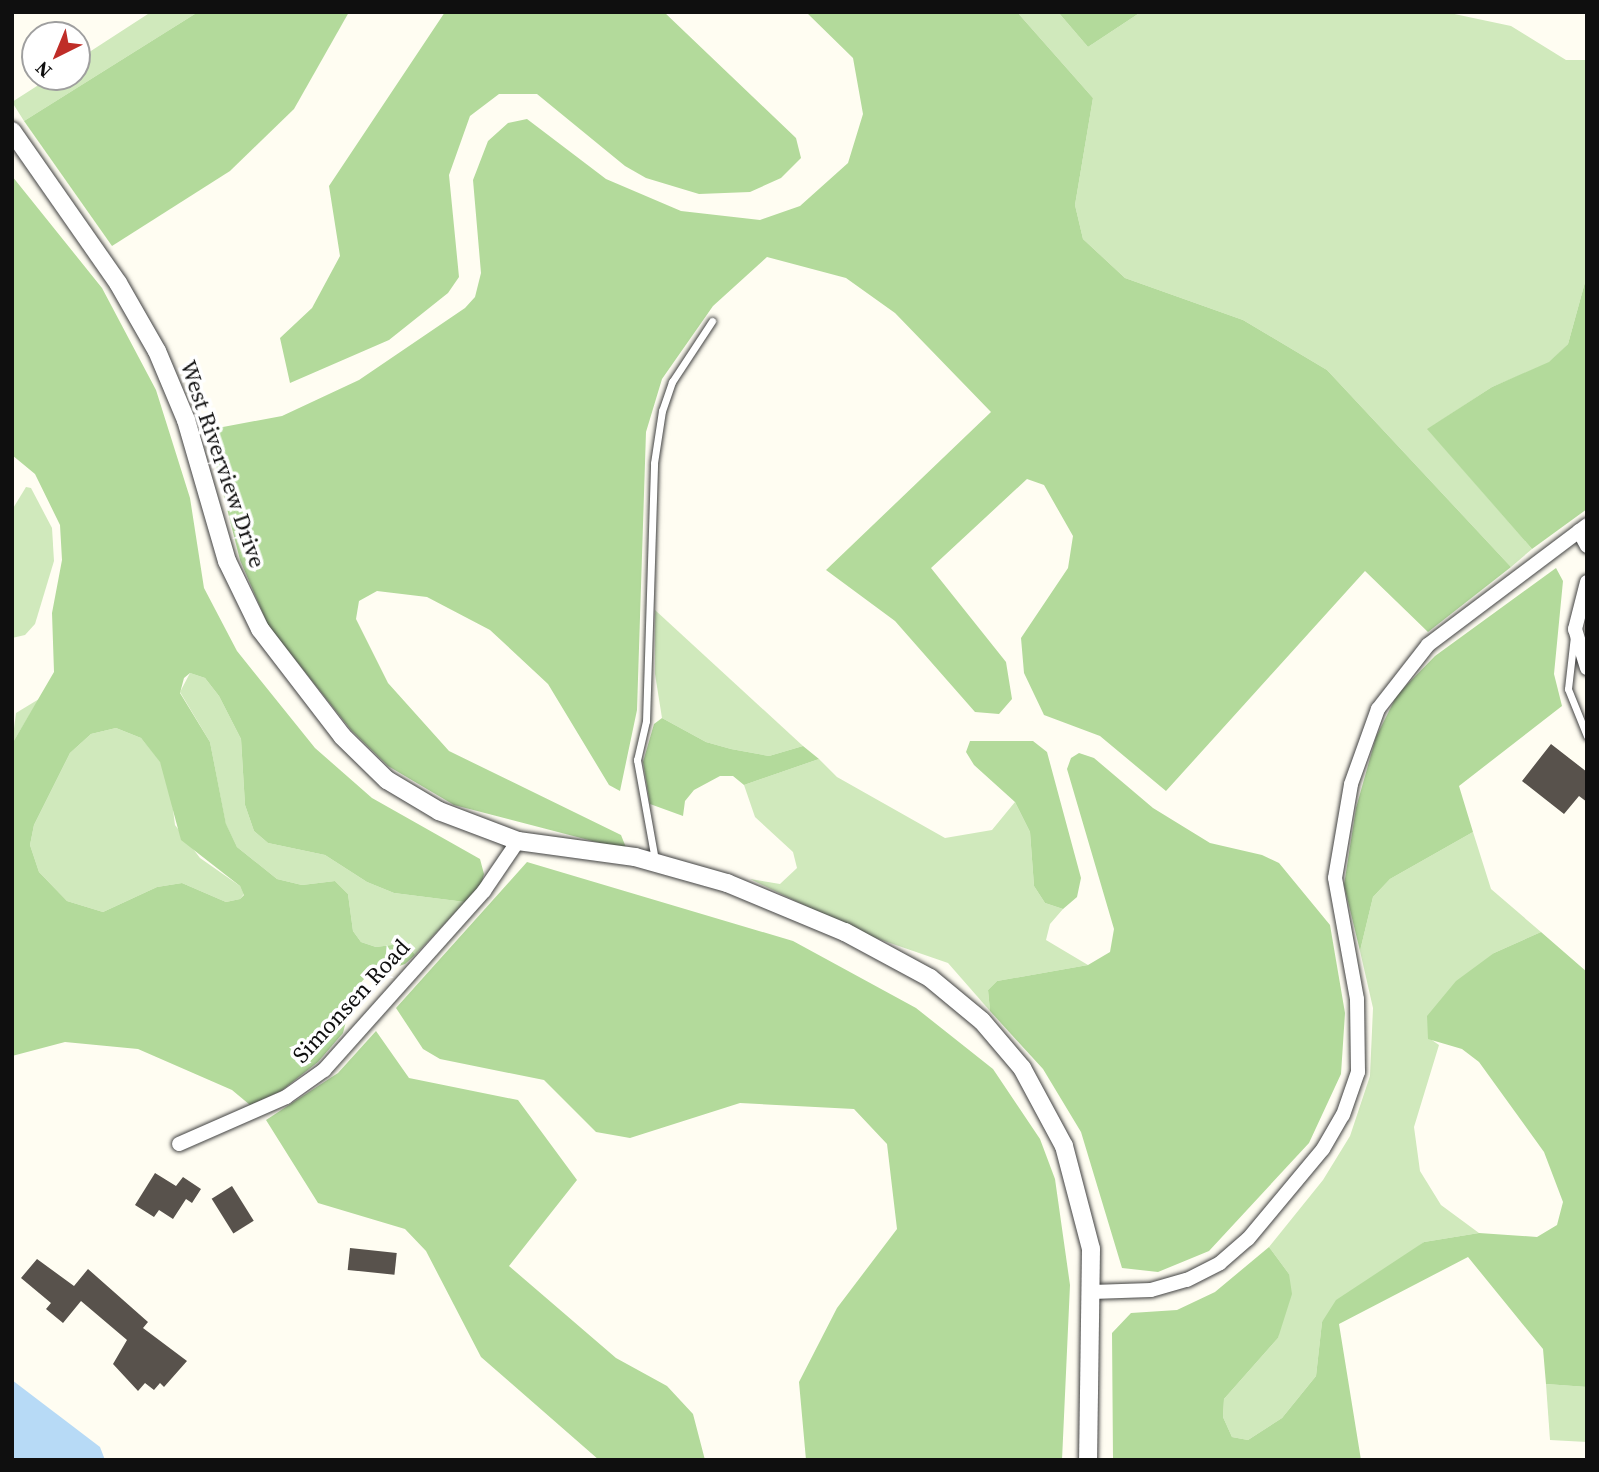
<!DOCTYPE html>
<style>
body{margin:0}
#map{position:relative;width:1599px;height:1472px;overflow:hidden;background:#fffdf2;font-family:"Source Serif 4",serif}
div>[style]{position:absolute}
.green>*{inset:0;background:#d0e9bc}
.forest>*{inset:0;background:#b3da9b}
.water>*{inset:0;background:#b7daf6}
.building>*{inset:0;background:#58524c;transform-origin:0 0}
.roads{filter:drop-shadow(0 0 2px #424242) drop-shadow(0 0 2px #424242)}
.service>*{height:7px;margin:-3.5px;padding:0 3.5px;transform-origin:3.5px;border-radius:3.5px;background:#fff}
.minor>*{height:14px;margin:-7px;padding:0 7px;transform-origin:7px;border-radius:7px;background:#fff}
.tertiary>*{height:18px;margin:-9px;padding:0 9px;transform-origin:9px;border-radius:9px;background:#fff}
span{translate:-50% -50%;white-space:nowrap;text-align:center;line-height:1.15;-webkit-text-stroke:7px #fff;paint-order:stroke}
.street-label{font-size:23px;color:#0f0f0f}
.frame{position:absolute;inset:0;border:14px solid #0f0f0f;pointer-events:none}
.north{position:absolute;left:21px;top:21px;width:70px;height:70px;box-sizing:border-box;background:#fff;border:2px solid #9f9f9f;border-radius:50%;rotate:223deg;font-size:19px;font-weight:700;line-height:28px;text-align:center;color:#0f0f0f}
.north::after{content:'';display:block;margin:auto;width:24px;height:32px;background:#bf2d28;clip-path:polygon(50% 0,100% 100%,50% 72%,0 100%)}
</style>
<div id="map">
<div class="green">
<div style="clip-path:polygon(151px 12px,198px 12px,24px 121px,12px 102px,51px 77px,77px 77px,77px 60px)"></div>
<div style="clip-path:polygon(1017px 12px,1058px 12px,1088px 47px,1141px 12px,1445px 12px,1511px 26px,1566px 60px,1587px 60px,1587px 275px,1568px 344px,1549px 363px,1492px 387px,1428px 429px,1532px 549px,1511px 567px,1327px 370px,1243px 320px,1125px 278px,1083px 239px,1075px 205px,1093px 98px)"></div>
<div style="clip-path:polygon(26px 487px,31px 488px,52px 528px,54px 561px,35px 624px,25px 635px,12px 638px,12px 510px)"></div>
<div style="clip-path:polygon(655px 610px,803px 746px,769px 756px,731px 749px,706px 742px,662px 718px,655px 674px)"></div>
<div style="clip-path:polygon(190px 673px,205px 678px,219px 696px,241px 739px,245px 805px,254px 831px,268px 843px,325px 855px,367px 882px,394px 893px,465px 902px,415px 955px,407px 943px,376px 947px,361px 942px,353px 931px,348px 894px,335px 881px,302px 885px,277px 879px,237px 847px,226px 825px,210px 742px,180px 692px)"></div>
<div style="clip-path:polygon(39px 699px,12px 744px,16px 713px)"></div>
<div style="clip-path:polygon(116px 728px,141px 738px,160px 761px,170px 786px,175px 825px,200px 858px,240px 886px,244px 894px,240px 899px,226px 902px,182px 883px,157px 887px,103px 912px,67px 901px,39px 872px,30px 845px,34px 825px,70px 753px,91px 734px)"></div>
<div style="clip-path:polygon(819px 759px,837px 777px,945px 838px,992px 830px,1015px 802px,1030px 832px,1034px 886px,1045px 903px,1063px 909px,1050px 924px,1046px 940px,1088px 965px,997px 981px,988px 990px,990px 1011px,948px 963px,864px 934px,750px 879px,780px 884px,797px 868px,793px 852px,755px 817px,744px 785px)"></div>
<div style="clip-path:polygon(1473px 832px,1491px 889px,1541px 932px,1494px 953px,1429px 1038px,1439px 1045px,1414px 1127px,1420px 1171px,1441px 1205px,1479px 1233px,1424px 1242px,1322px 1322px,1316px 1376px,1282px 1418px,1248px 1440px,1232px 1437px,1223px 1417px,1224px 1399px,1278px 1338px,1289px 1274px,1269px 1247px,1323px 1180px,1350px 1136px,1370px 1076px,1373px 1008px,1360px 951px,1373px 897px,1390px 879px)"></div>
<div style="clip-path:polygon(1546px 1384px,1587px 1387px,1587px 1442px,1550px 1440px)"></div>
</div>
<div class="forest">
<div style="clip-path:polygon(198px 12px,349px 12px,294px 109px,230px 171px,112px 246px,24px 121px)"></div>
<div style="clip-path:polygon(445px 12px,664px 12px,796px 138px,801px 158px,781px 178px,750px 192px,699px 194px,646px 178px,625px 166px,537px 94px,499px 94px,470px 116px,449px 175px,459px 277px,448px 293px,389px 340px,290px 383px,280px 338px,312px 308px,340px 256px,329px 186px)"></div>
<div style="clip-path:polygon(806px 12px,1017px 12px,1093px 98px,1075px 205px,1083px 239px,1125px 278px,1243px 320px,1327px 370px,1511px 567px,1428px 632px,1365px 571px,1166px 791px,1100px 736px,1044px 715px,1024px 673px,1021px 638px,1068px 568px,1073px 536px,1044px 485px,1027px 479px,931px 568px,1006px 662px,1012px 699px,999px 714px,975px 712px,895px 621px,826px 570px,991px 412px,895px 313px,846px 278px,767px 257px,713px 306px,662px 379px,646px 432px,637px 710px,620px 791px,609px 785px,548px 684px,490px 630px,427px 597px,377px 591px,359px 601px,356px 619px,388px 683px,449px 751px,621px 835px,627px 850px,454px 805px,388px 766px,351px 730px,268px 625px,240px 560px,207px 430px,282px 416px,359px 380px,465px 308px,475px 297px,481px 273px,473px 180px,488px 141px,508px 123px,527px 119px,606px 179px,681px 211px,760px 220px,800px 206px,848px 163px,863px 114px,853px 58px)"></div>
<div style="clip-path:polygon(1058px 12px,1141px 12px,1088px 47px)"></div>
<div style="clip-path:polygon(evenodd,12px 176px,102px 288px,156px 390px,190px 498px,204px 588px,237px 651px,315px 748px,372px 798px,480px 859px,484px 874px,481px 885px,465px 902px,394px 893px,367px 882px,325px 855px,268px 843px,254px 831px,245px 805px,241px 739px,219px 696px,205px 678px,190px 673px,184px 678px,180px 693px,210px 742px,226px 824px,237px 847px,277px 879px,302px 885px,335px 881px,348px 894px,353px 931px,361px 942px,376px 947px,407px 943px,415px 955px,405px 964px,365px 978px,354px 990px,343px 1033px,318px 1062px,281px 1091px,250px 1105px,232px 1090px,138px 1049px,65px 1042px,12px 1056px,12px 744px,54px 672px,52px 613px,62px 560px,60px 525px,35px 474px,12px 455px,12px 176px,116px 728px,141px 738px,160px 762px,181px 840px,240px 886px,244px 895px,240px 899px,226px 902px,182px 883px,157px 887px,103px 912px,67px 901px,39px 872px,30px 845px,34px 825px,70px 753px,91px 734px,116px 728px)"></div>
<div style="clip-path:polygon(1587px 275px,1587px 509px,1532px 549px,1427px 429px,1492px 387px,1549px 362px,1568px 344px)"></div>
<div style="clip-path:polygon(1556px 568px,1563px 581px,1554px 674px,1562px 706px,1459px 786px,1473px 832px,1390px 879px,1373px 897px,1360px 951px,1344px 885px,1356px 808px,1376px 737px,1397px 695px,1435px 656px)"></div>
<div style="clip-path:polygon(662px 718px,706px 742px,731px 749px,769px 756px,803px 746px,819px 759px,744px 785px,733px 776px,720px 776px,694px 790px,685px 801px,683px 816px,650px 804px,643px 762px,654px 724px)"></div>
<div style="clip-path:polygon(970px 741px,1033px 741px,1047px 752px,1081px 878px,1077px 897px,1063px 909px,1045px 903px,1034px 886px,1030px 832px,1015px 802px,974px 765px,966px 752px)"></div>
<div style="clip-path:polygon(1079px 753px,1094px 758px,1153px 808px,1210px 843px,1262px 855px,1279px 863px,1330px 925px,1345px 1013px,1341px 1074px,1309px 1143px,1209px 1251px,1158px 1272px,1122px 1268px,1081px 1132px,1043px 1069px,990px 1011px,988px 990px,997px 981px,1088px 965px,1110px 952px,1114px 929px,1067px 769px,1071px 758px)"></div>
<div style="clip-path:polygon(527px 862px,793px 941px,916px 1008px,993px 1069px,1040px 1139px,1055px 1179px,1070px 1285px,1062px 1460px,806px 1460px,799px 1382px,837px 1308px,897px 1229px,887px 1144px,854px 1109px,740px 1103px,630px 1138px,596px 1132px,544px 1080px,440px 1059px,423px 1049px,396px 1008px)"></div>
<div style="clip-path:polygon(1541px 932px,1587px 972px,1587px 1387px,1546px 1384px,1543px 1349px,1468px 1257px,1339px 1324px,1361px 1460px,1113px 1460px,1112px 1333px,1131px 1313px,1177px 1310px,1215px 1292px,1269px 1247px,1289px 1274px,1292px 1294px,1278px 1338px,1224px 1399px,1223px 1417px,1232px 1437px,1248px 1440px,1282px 1418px,1316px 1376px,1322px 1322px,1336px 1300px,1424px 1242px,1479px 1233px,1537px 1237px,1557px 1225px,1563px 1202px,1544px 1152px,1479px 1062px,1462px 1049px,1428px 1039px,1427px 1016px,1456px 981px,1494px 953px)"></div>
<div style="clip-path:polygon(376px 1031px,409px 1078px,518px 1100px,577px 1180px,509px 1266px,616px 1358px,667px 1386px,693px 1414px,705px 1460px,599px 1460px,481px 1357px,426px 1251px,405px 1229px,318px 1203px,266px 1120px,338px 1073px)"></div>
</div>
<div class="water">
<div style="clip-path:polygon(12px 1380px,100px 1447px,105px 1460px,12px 1460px)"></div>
</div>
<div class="building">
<div style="clip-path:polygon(1551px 744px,1587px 772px,1587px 802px,1579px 796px,1564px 814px,1522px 781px)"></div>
<div style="clip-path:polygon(155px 1173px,176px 1186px,183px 1177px,201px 1189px,192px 1203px,186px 1199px,173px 1219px,159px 1210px,154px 1217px,135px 1205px)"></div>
<div style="left:232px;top:1186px;width:41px;height:24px;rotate:58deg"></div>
<div style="left:350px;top:1248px;width:47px;height:22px;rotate:6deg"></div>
<div style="clip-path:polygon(37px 1259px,74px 1286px,88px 1269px,148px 1322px,143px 1328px,187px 1361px,164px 1387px,160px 1383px,154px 1390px,145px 1383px,138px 1391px,113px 1364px,127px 1340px,81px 1301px,63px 1323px,46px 1309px,51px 1303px,21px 1278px)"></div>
</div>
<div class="roads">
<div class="service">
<div style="left:1574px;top:636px;width:53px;rotate:96.5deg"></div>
<div style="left:1568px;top:689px;width:51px;rotate:68deg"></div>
<div style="left:655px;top:860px;width:102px;rotate:-100.2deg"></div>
<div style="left:637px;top:760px;width:40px;rotate:-77deg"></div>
<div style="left:646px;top:721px;width:258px;rotate:-88.2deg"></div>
<div style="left:654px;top:463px;width:53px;rotate:-81.3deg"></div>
<div style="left:662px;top:411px;width:31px;rotate:-71deg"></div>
<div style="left:672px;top:382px;width:73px;rotate:-56.7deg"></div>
</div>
<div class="minor">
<div style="left:1579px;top:531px;width:17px;rotate:62deg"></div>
<div style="left:1587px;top:582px;width:49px;rotate:104.3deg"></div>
<div style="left:1575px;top:629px;width:41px;rotate:72.9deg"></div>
<div style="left:179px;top:1144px;width:117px;rotate:-23.7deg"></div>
<div style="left:286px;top:1097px;width:47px;rotate:-35.4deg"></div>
<div style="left:324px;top:1070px;width:240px;rotate:-48.2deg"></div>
<div style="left:484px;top:891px;width:60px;rotate:-55.8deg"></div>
<div style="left:1092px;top:1292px;width:59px;rotate:-1.9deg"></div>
<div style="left:1151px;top:1290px;width:37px;rotate:-16deg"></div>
<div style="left:1187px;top:1280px;width:37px;rotate:-27deg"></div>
<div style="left:1220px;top:1263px;width:37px;rotate:-41deg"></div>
<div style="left:1248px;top:1239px;width:117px;rotate:-50.2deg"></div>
<div style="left:1323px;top:1149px;width:39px;rotate:-60deg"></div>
<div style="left:1343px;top:1115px;width:46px;rotate:-70.8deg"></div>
<div style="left:1358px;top:1072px;width:73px;rotate:-90.8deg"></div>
<div style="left:1357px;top:999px;width:123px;rotate:-100.3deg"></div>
<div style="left:1335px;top:878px;width:95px;rotate:-80.3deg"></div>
<div style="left:1351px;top:784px;width:80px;rotate:-70.2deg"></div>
<div style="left:1378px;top:709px;width:81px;rotate:-52deg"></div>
<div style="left:1428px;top:645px;width:199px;rotate:-37deg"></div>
</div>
<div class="tertiary">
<div style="left:12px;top:131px;width:185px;rotate:55.1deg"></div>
<div style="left:118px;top:283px;width:78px;rotate:60.2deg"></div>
<div style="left:157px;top:351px;width:75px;rotate:67.2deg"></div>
<div style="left:186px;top:420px;width:147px;rotate:73.8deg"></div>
<div style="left:227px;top:561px;width:76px;rotate:64.1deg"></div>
<div style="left:260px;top:629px;width:135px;rotate:52.5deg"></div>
<div style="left:342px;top:736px;width:63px;rotate:44.4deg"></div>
<div style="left:387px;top:780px;width:61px;rotate:30.8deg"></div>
<div style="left:439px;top:811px;width:85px;rotate:20.8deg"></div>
<div style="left:518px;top:841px;width:118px;rotate:7.8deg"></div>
<div style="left:635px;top:857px;width:96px;rotate:15.8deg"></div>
<div style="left:727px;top:883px;width:128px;rotate:22.6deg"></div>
<div style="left:845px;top:932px;width:97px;rotate:28.4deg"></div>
<div style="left:930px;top:978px;width:67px;rotate:39.6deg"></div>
<div style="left:982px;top:1021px;width:62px;rotate:49.6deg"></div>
<div style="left:1022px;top:1068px;width:89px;rotate:61.7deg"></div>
<div style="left:1064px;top:1146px;width:106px;rotate:75.3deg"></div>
<div style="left:1091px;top:1249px;width:211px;rotate:90.8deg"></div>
</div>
</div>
<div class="street-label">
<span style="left:223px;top:464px;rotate:71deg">West Riverview Drive</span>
<span style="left:351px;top:1001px;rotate:-47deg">Simonsen Road</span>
</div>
<div class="frame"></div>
<div class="north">N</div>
</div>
